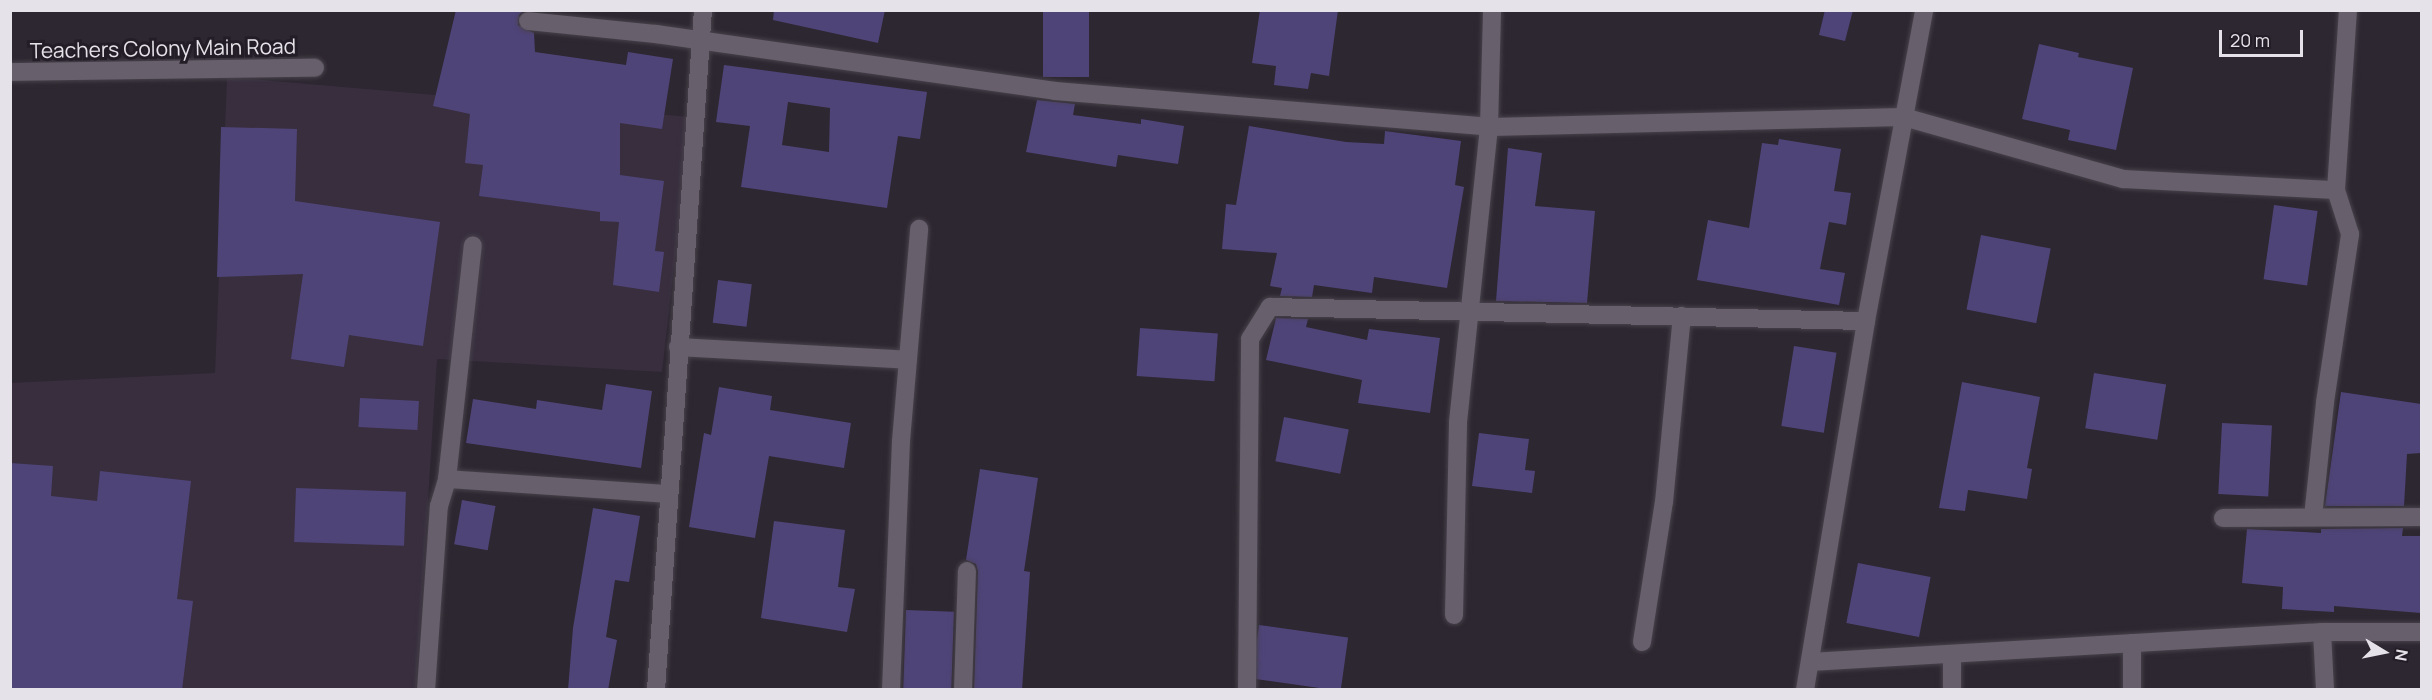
<!DOCTYPE html>
<style>
body{margin:0}
#map{position:relative;width:2432px;height:700px;overflow:hidden;background:#2d2731;font-family:Manrope,sans-serif}
div>[style]{position:absolute}
.built>*{inset:0;background:#382e3e}
.building>*{inset:0;background:#4f4478;transform-origin:0 0}
.roads{filter:drop-shadow(0 0 2px #47424b) drop-shadow(0 0 2px #47424b)}
.minor>*{height:18px;margin:-9px;padding:0 9px;transform-origin:9px;border-radius:9px;background:#67606c}
span{translate:-50% -50%;white-space:nowrap;text-align:center;line-height:1.15;-webkit-text-stroke:6px #231d27;paint-order:stroke}
.street-label{font-size:21px;color:#e6e2e9}
.frame{position:absolute;inset:0;border:12px solid #e6e2e9;pointer-events:none}
.north{position:absolute;left:2354px;top:622px;width:60px;height:60px;-webkit-text-stroke:4px #231d27;paint-order:stroke;rotate:100deg;font-size:16px;font-weight:700;line-height:24px;text-align:center;color:#e6e2e9}
.north::after{content:'';display:block;margin:auto;width:21px;height:27px;background:#e6e2e9;clip-path:polygon(50% 0,100% 100%,50% 72%,0 100%)}
.scale{position:absolute;left:2219px;top:30px;width:84px;height:27px;box-sizing:border-box;border:3px solid #e6e2e9;border-top:0;padding-left:8px;font-size:18px;line-height:21px;white-space:nowrap;color:#e6e2e9;-webkit-text-stroke:4px #231d27;paint-order:stroke}
</style>
<div id="map">
<div class="built">
<div style="clip-path:polygon(227px 77px,691px 117px,662px 372px,437px 359px,416px 689px,11px 689px,10px 383px,215px 373px)"></div>
</div>
<div class="building">
<div style="clip-path:polygon(456px 10px,524px 10px,519px 15px,518px 25px,534px 33px,535px 52px,626px 65px,628px 52px,673px 59px,662px 129px,620px 123px,620px 175px,664px 181px,655px 251px,664px 252px,659px 292px,613px 285px,619px 222px,600px 221px,600px 212px,479px 196px,483px 165px,465px 163px,470px 114px,433px 106px)"></div>
<div style="clip-path:polygon(774px 10px,885px 10px,878px 43px,773px 20px)"></div>
<div style="left:1043px;top:10px;width:46px;height:67px"></div>
<div style="clip-path:polygon(1260px 10px,1338px 10px,1329px 76px,1311px 73px,1308px 89px,1274px 85px,1276px 66px,1252px 63px)"></div>
<div style="clip-path:polygon(1825px 10px,1853px 10px,1845px 41px,1819px 35px)"></div>
<div style="clip-path:polygon(2039px 44px,2079px 53px,2078px 57px,2133px 68px,2116px 150px,2068px 140px,2070px 130px,2022px 119px)"></div>
<div style="clip-path:polygon(evenodd,724px 65px,927px 92px,920px 139px,898px 136px,887px 208px,741px 187px,750px 126px,716px 122px,724px 65px,788px 102px,830px 108px,829px 152px,782px 145px,788px 102px)"></div>
<div style="clip-path:polygon(1037px 100px,1075px 104px,1073px 115px,1141px 124px,1141px 119px,1184px 126px,1178px 164px,1118px 155px,1116px 167px,1026px 152px)"></div>
<div style="clip-path:polygon(1249px 126px,1346px 142px,1384px 144px,1385px 131px,1461px 141px,1455px 185px,1464px 187px,1447px 288px,1374px 277px,1372px 293px,1314px 285px,1312px 297px,1280px 296px,1282px 288px,1270px 286px,1277px 253px,1222px 249px,1226px 204px,1236px 205px)"></div>
<div style="clip-path:polygon(221px 127px,297px 129px,295px 201px,440px 222px,423px 346px,349px 335px,344px 367px,291px 359px,303px 274px,217px 277px)"></div>
<div style="clip-path:polygon(1779px 139px,1841px 149px,1834px 191px,1851px 193px,1846px 225px,1829px 222px,1820px 269px,1845px 273px,1839px 305px,1697px 280px,1708px 220px,1749px 228px,1762px 143px,1778px 145px)"></div>
<div style="clip-path:polygon(1508px 148px,1542px 153px,1535px 206px,1595px 211px,1587px 303px,1496px 301px)"></div>
<div style="left:2274px;top:205px;width:44px;height:75px;rotate:8deg"></div>
<div style="left:1981px;top:235px;width:71px;height:76px;rotate:11deg"></div>
<div style="left:718px;top:280px;width:34px;height:43px;rotate:7deg"></div>
<div style="clip-path:polygon(1276px 318px,1308px 319px,1306px 327px,1367px 340px,1369px 329px,1440px 338px,1430px 413px,1358px 403px,1362px 380px,1266px 360px)"></div>
<div style="left:1140px;top:328px;width:78px;height:48px;rotate:4deg"></div>
<div style="left:1794px;top:346px;width:43px;height:81px;rotate:9deg"></div>
<div style="left:2094px;top:373px;width:73px;height:56px;rotate:9deg"></div>
<div style="clip-path:polygon(1962px 382px,2040px 397px,2027px 468px,2032px 469px,2027px 499px,1968px 490px,1965px 511px,1939px 508px)"></div>
<div style="clip-path:polygon(606px 384px,652px 391px,641px 468px,466px 443px,473px 399px,536px 409px,537px 400px,602px 410px)"></div>
<div style="clip-path:polygon(719px 387px,772px 396px,770px 410px,851px 423px,844px 468px,769px 456px,755px 538px,689px 527px,704px 433px,711px 435px)"></div>
<div style="clip-path:polygon(2341px 392px,2421px 404px,2421px 453px,2407px 454px,2404px 506px,2325px 506px)"></div>
<div style="left:360px;top:398px;width:59px;height:29px;rotate:3deg"></div>
<div style="left:1284px;top:417px;width:66px;height:45px;rotate:11deg"></div>
<div style="left:2222px;top:423px;width:50px;height:71px;rotate:3deg"></div>
<div style="clip-path:polygon(1479px 433px,1529px 439px,1525px 470px,1535px 471px,1532px 493px,1472px 486px)"></div>
<div style="clip-path:polygon(10px 463px,53px 466px,51px 496px,97px 501px,100px 471px,191px 481px,177px 599px,193px 601px,182px 690px,10px 690px)"></div>
<div style="clip-path:polygon(980px 469px,1038px 478px,1024px 571px,1030px 572px,1022px 690px,974px 690px,978px 571px,976px 564px,966px 560px)"></div>
<div style="left:296px;top:488px;width:110px;height:54px;rotate:2deg"></div>
<div style="left:462px;top:500px;width:34px;height:45px;rotate:10deg"></div>
<div style="clip-path:polygon(593px 508px,640px 516px,629px 582px,615px 580px,606px 637px,617px 640px,608px 690px,568px 690px,573px 628px)"></div>
<div style="clip-path:polygon(774px 521px,845px 530px,838px 587px,855px 589px,847px 632px,761px 618px)"></div>
<div style="clip-path:polygon(2403px 528px,2402px 536px,2421px 536px,2421px 613px,2334px 606px,2334px 612px,2282px 609px,2283px 587px,2242px 583px,2247px 529px,2321px 533px,2321px 529px)"></div>
<div style="left:1858px;top:563px;width:74px;height:61px;rotate:11deg"></div>
<div style="left:906px;top:610px;width:48px;height:80px;rotate:2deg"></div>
<div style="left:1259px;top:625px;width:90px;height:54px;rotate:8deg"></div>
</div>
<div class="roads">
<div class="minor">
<div style="left:528px;top:21px;width:129px;rotate:5.8deg"></div>
<div style="left:656px;top:34px;width:403px;rotate:8.1deg"></div>
<div style="left:1055px;top:91px;width:435px;rotate:4.7deg"></div>
<div style="left:1489px;top:127px;width:415px;rotate:-1.4deg"></div>
<div style="left:1904px;top:117px;width:228px;rotate:15.8deg"></div>
<div style="left:2123px;top:179px;width:213px;rotate:3deg"></div>
<div style="left:10px;top:72px;width:305px;rotate:-0.8deg"></div>
<div style="left:678px;top:347px;width:230px;rotate:3.2deg"></div>
<div style="left:447px;top:479px;width:221px;rotate:3.9deg"></div>
<div style="left:2313px;top:517px;width:116px;rotate:-84deg"></div>
<div style="left:2325px;top:402px;width:170px;rotate:-81.5deg"></div>
<div style="left:2350px;top:234px;width:46px;rotate:-107.7deg"></div>
<div style="left:2336px;top:190px;width:180px;rotate:-86.2deg"></div>
<div style="left:2223px;top:518px;width:199px;rotate:-0.3deg"></div>
<div style="left:1454px;top:615px;width:193px;rotate:-88.8deg"></div>
<div style="left:1458px;top:422px;width:297px;rotate:-84deg"></div>
<div style="left:1489px;top:127px;width:117px;rotate:-88.5deg"></div>
<div style="left:2322px;top:632px;width:58px;rotate:87deg"></div>
<div style="left:1642px;top:642px;width:142px;rotate:-81.1deg"></div>
<div style="left:1664px;top:502px;width:187px;rotate:-84.5deg"></div>
<div style="left:2132px;top:643px;width:47px;rotate:90deg"></div>
<div style="left:1810px;top:662px;width:513px;rotate:-3.35deg"></div>
<div style="left:2322px;top:632px;width:100px"></div>
<div style="left:426px;top:690px;width:184px;rotate:-86deg"></div>
<div style="left:439px;top:506px;width:28px;rotate:-73deg"></div>
<div style="left:447px;top:479px;width:235px;rotate:-83.7deg"></div>
<div style="left:656px;top:690px;width:682px;rotate:-86.05deg"></div>
<div style="left:891px;top:690px;width:249px;rotate:-87.7deg"></div>
<div style="left:901px;top:441px;width:213px;rotate:-85.1deg"></div>
<div style="left:963px;top:690px;width:119px;rotate:-88.1deg"></div>
<div style="left:1247px;top:690px;width:351px;rotate:-89.5deg"></div>
<div style="left:1250px;top:339px;width:38px;rotate:-58deg"></div>
<div style="left:1270px;top:307px;width:596px;rotate:1.35deg"></div>
<div style="left:1866px;top:321px;width:316px;rotate:-79.4deg"></div>
<div style="left:1805px;top:690px;width:374px;rotate:-80.6deg"></div>
<div style="left:1952px;top:690px;width:36px;rotate:-90deg"></div>
</div>
</div>
<div class="street-label">
<span style="left:163px;top:48px;rotate:-1deg">Teachers Colony Main Road</span>
</div>
<div class="frame"></div>
<div class="north">N</div>
<div class="scale">20 m</div>
</div>
